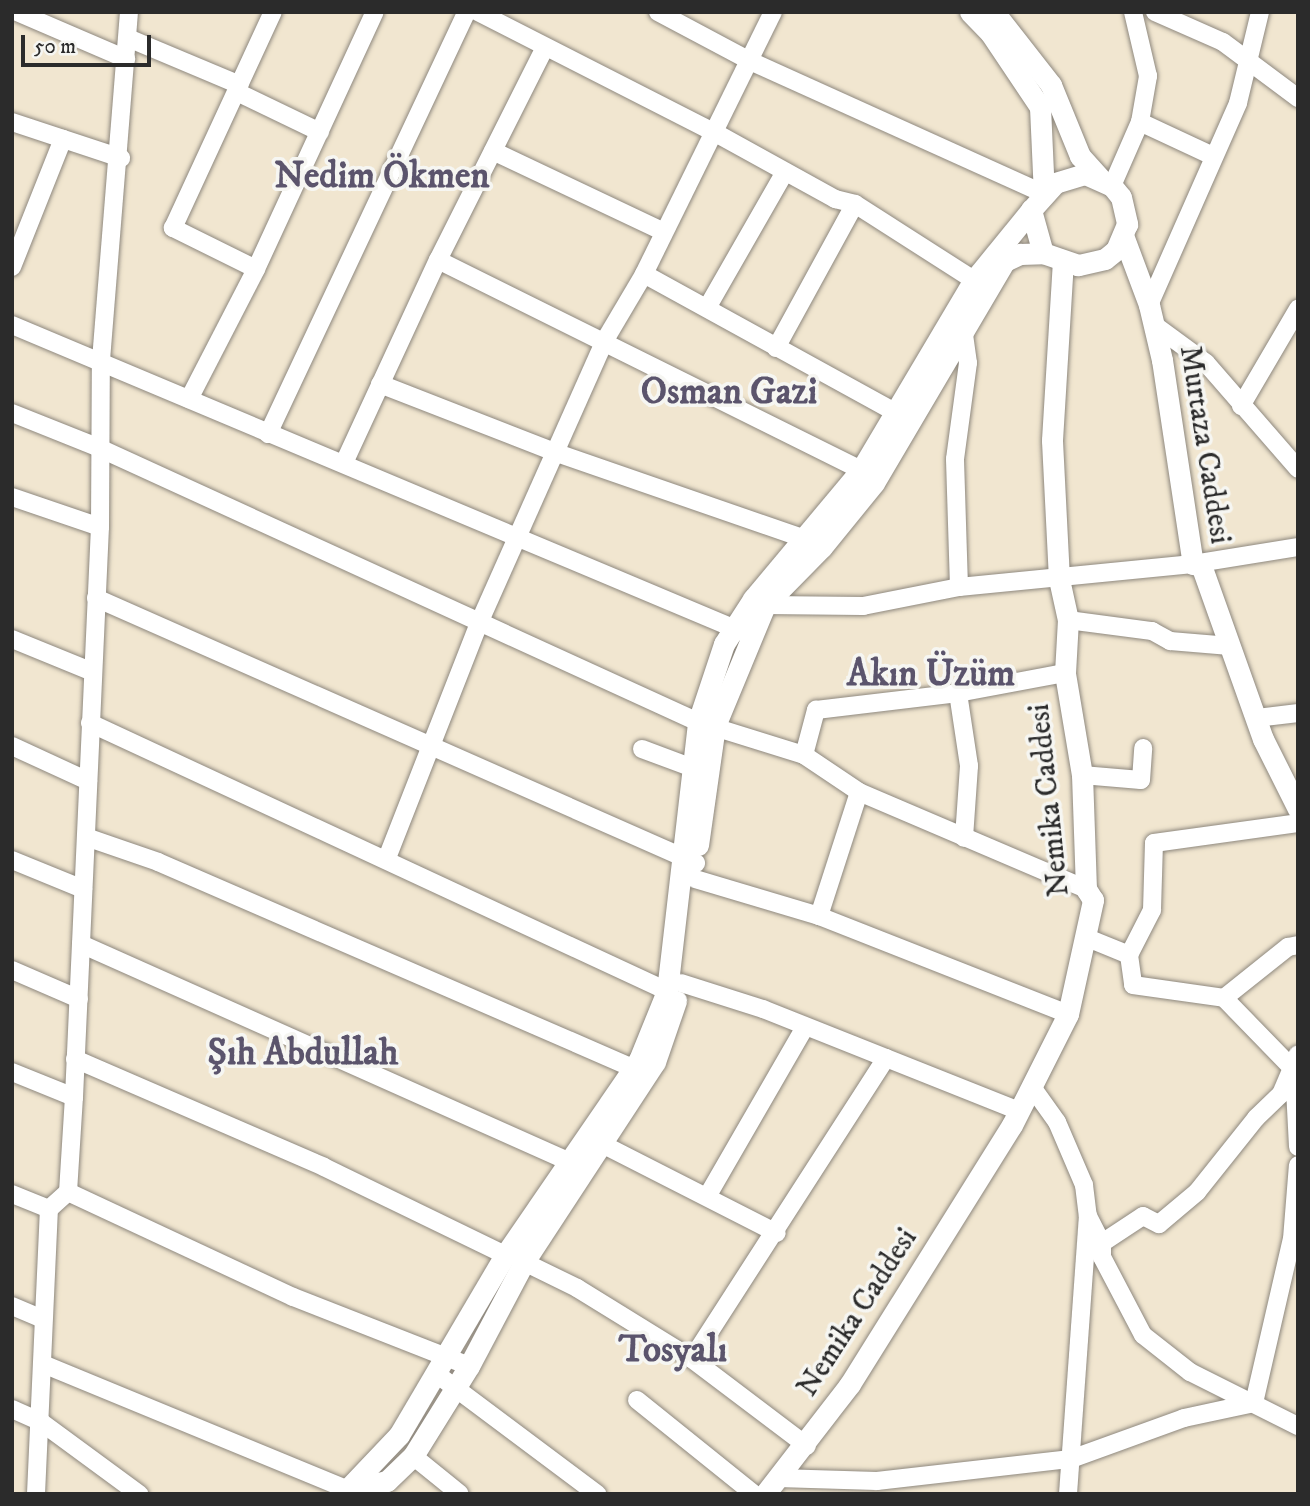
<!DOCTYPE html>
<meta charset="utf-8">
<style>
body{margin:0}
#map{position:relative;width:1310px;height:1506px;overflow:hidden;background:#f1e6d0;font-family:"IM FELL DW Pica",serif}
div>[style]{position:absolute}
.roads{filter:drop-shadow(0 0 2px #8e887e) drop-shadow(0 0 2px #8e887e)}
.minor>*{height:18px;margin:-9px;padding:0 9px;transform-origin:9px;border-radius:9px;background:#fff}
.major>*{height:21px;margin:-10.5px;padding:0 10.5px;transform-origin:10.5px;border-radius:10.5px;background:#fff}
span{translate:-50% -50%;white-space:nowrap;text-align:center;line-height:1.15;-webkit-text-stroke:7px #f6f6f2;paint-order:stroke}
.street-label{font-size:30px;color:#2b2b2b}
.district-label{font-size:37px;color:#5b546c;font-weight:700}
.frame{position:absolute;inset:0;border:14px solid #2b2b2b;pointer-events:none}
.scale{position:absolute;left:21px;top:35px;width:130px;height:32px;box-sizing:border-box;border:4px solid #2b2b2b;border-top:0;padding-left:9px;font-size:21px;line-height:24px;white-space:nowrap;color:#2b2b2b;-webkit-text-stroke:5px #f6f6f2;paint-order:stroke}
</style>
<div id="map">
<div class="roads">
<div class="minor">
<div style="left:17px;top:12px;width:119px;rotate:23.3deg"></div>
<div style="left:478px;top:12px;width:263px;rotate:27deg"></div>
<div style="left:712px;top:131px;width:141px;rotate:28.9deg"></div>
<div style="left:835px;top:199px;width:21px;rotate:14deg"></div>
<div style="left:855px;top:204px;width:141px;rotate:32.6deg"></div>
<div style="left:658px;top:12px;width:104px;rotate:28deg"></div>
<div style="left:750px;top:61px;width:323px;rotate:24.3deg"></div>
<div style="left:1155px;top:12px;width:74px;rotate:23.8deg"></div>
<div style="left:1223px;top:42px;width:94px;rotate:36.7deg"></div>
<div style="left:128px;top:38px;width:121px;rotate:22.8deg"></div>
<div style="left:237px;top:92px;width:92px;rotate:25.7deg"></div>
<div style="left:12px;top:122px;width:115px;rotate:18.3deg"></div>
<div style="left:1140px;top:122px;width:81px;rotate:25deg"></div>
<div style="left:493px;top:151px;width:189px;rotate:25.3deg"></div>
<div style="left:1112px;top:186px;width:70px;rotate:-66.4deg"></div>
<div style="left:1140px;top:122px;width:47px;rotate:-80.1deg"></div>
<div style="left:1148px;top:76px;width:66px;rotate:-103.2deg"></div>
<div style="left:438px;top:260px;width:472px;rotate:26.4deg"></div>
<div style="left:12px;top:267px;width:138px;rotate:-68.3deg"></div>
<div style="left:256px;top:269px;width:93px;rotate:-153.7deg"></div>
<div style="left:173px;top:228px;width:238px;rotate:-65.2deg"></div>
<div style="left:644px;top:274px;width:286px;rotate:28.8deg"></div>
<div style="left:1149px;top:305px;width:221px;rotate:-66.2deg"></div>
<div style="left:1238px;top:103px;width:94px;rotate:-76.4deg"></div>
<div style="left:707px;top:308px;width:157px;rotate:-60.2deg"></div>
<div style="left:1153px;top:324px;width:66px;rotate:36.3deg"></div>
<div style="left:1206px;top:363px;width:140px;rotate:49deg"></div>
<div style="left:12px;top:325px;width:795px;rotate:22.79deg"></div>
<div style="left:776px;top:348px;width:164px;rotate:-61.3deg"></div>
<div style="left:380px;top:384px;width:187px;rotate:21.3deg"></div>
<div style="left:554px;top:452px;width:266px;rotate:19.1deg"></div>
<div style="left:189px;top:399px;width:146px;rotate:-62.7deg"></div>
<div style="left:256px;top:269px;width:283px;rotate:-65.2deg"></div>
<div style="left:1241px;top:406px;width:113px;rotate:-59.6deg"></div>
<div style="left:12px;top:413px;width:92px;rotate:21.8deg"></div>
<div style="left:97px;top:447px;width:661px;rotate:24.59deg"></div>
<div style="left:698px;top:722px;width:111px;rotate:17.3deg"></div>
<div style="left:804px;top:755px;width:66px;rotate:33.9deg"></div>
<div style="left:859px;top:792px;width:247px;rotate:23.1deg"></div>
<div style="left:268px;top:434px;width:467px;rotate:-64.8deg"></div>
<div style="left:344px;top:463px;width:224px;rotate:-65.2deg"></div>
<div style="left:438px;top:260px;width:238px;rotate:-63.3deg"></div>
<div style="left:12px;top:497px;width:93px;rotate:18.8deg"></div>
<div style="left:959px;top:587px;width:128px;rotate:-91.8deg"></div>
<div style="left:955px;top:459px;width:97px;rotate:-82.3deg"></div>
<div style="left:968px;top:363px;width:34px;rotate:-98deg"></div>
<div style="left:96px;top:598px;width:656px;rotate:23.83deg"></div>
<div style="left:765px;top:605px;width:98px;rotate:0.6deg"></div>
<div style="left:863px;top:606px;width:98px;rotate:-11.2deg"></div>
<div style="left:959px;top:587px;width:235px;rotate:-5.6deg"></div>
<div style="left:1193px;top:564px;width:106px;rotate:-9.2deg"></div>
<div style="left:1068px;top:620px;width:85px;rotate:7.5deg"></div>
<div style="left:1152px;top:631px;width:21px;rotate:29deg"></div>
<div style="left:1170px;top:641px;width:60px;rotate:4.8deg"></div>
<div style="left:12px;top:639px;width:87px;rotate:22.2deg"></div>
<div style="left:958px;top:693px;width:74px;rotate:81.4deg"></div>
<div style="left:969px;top:766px;width:72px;rotate:94deg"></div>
<div style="left:1256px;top:718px;width:42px;rotate:-6.8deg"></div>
<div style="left:90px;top:723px;width:636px;rotate:24.91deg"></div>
<div style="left:12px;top:746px;width:84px;rotate:24.7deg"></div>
<div style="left:642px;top:749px;width:54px;rotate:20.4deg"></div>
<div style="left:804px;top:755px;width:47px;rotate:-75.1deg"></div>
<div style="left:816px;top:710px;width:143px;rotate:-6.8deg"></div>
<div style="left:958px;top:693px;width:109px;rotate:-10.6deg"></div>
<div style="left:1082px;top:775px;width:59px;rotate:4.8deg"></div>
<div style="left:1141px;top:780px;width:32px;rotate:-86deg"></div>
<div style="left:86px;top:837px;width:76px;rotate:19.1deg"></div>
<div style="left:158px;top:862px;width:518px;rotate:23.45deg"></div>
<div style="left:387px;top:858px;width:252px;rotate:-68.6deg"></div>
<div style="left:479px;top:623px;width:310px;rotate:-66deg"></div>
<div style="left:605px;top:340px;width:77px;rotate:-59.4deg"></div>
<div style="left:644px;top:274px;width:292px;rotate:-63.8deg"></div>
<div style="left:12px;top:860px;width:77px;rotate:22.2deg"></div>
<div style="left:695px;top:879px;width:129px;rotate:16.6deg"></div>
<div style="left:819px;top:916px;width:268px;rotate:21.5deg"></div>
<div style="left:819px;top:916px;width:130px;rotate:-72.1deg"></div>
<div style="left:1085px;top:937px;width:48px;rotate:22.2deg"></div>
<div style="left:1129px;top:955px;width:30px;rotate:82deg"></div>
<div style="left:1133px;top:985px;width:92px;rotate:8.1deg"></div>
<div style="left:1224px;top:998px;width:82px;rotate:-38.6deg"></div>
<div style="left:1288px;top:947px;width:10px;rotate:-11deg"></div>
<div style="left:81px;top:944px;width:533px;rotate:24.02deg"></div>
<div style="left:1129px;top:955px;width:51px;rotate:-62.9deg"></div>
<div style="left:1152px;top:910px;width:67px;rotate:-88.3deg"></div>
<div style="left:1154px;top:843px;width:145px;rotate:-7.9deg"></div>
<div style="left:12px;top:970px;width:73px;rotate:23.4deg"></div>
<div style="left:681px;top:983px;width:86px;rotate:17.6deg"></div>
<div style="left:763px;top:1009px;width:276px;rotate:21.7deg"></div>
<div style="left:1224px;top:998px;width:100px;rotate:45.8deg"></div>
<div style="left:1294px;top:1070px;width:77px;rotate:87deg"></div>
<div style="left:75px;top:1059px;width:271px;rotate:23.4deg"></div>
<div style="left:324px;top:1167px;width:201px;rotate:25.9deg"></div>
<div style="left:12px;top:1072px;width:67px;rotate:22deg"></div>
<div style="left:1032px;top:1087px;width:43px;rotate:54.5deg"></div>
<div style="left:1057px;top:1122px;width:69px;rotate:66.8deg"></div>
<div style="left:1084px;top:1185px;width:31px;rotate:83deg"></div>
<div style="left:1088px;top:1216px;width:30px;rotate:63deg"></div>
<div style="left:1102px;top:1243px;width:14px;rotate:90deg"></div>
<div style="left:1102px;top:1257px;width:88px;rotate:62.3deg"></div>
<div style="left:1143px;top:1335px;width:60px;rotate:38.2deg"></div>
<div style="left:1190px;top:1372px;width:121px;rotate:26.6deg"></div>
<div style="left:602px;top:1144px;width:196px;rotate:27deg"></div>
<div style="left:68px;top:1192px;width:248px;rotate:25deg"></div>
<div style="left:293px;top:1297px;width:189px;rotate:21.4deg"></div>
<div style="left:12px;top:1194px;width:40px;rotate:22deg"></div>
<div style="left:708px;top:1195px;width:192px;rotate:-60deg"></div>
<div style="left:1102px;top:1243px;width:49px;rotate:-33.4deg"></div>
<div style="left:1143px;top:1216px;width:18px;rotate:27deg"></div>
<div style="left:1159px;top:1224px;width:50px;rotate:-40.1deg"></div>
<div style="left:1197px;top:1192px;width:95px;rotate:-51.4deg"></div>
<div style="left:1256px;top:1118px;width:35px;rotate:-44deg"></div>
<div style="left:1281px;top:1094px;width:43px;rotate:-67deg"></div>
<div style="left:524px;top:1262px;width:59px;rotate:26.1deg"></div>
<div style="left:577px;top:1288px;width:135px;rotate:31.7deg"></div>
<div style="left:692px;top:1359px;width:144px;rotate:37.1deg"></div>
<div style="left:12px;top:1306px;width:34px;rotate:23deg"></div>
<div style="left:692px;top:1359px;width:358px;rotate:-57.2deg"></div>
<div style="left:43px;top:1364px;width:330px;rotate:22.4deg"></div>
<div style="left:438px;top:1375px;width:199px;rotate:36.8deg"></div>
<div style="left:637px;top:1400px;width:150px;rotate:38.8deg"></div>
<div style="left:12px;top:1409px;width:32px;rotate:24deg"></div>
<div style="left:41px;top:1422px;width:122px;rotate:36.3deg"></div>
<div style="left:413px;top:1456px;width:60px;rotate:39deg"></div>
<div style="left:778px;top:1478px;width:99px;rotate:1.7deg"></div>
<div style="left:877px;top:1481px;width:195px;rotate:-6.5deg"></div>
<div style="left:1071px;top:1459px;width:120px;rotate:-19.9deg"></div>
<div style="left:1184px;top:1418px;width:72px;rotate:-12.1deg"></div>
<div style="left:1254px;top:1403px;width:168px;rotate:-77deg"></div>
<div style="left:1292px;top:1239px;width:74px;rotate:-85.4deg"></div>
<div style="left:36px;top:1494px;width:285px;rotate:-87.4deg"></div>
<div style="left:49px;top:1209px;width:25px;rotate:-42deg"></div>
<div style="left:68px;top:1192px;width:95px;rotate:-86.4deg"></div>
<div style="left:74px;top:1097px;width:571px;rotate:-87.39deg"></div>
<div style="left:100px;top:527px;width:167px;rotate:-89.7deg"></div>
<div style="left:101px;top:360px;width:349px;rotate:-85.4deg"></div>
<div style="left:1068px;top:1494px;width:279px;rotate:-85.9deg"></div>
</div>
<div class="major">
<div style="left:970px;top:12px;width:30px;rotate:46deg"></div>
<div style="left:991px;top:34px;width:88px;rotate:56.1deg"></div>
<div style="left:1040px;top:107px;width:87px;rotate:87.4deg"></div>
<div style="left:994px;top:12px;width:93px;rotate:52deg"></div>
<div style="left:1051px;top:85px;width:77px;rotate:67.8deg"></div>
<div style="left:1080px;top:156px;width:30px;rotate:48deg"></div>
<div style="left:1085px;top:174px;width:30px;rotate:24deg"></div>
<div style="left:1112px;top:186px;width:14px;rotate:51deg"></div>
<div style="left:1121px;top:197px;width:28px;rotate:77deg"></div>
<div style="left:1127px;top:224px;width:28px;rotate:113deg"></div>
<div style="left:1116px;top:250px;width:14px;rotate:141deg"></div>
<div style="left:1105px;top:259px;width:28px;rotate:167deg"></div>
<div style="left:1078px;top:265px;width:37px;rotate:-161deg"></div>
<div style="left:1043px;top:253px;width:45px;rotate:-105.6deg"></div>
<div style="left:1031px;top:210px;width:36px;rotate:-48deg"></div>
<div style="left:1055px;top:183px;width:31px;rotate:-17deg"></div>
<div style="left:1124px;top:238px;width:72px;rotate:69.5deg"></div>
<div style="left:1149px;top:305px;width:57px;rotate:76.7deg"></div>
<div style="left:1162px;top:360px;width:206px;rotate:81.4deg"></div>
<div style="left:1193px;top:564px;width:8px;rotate:7deg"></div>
<div style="left:1201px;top:565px;width:185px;rotate:70.4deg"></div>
<div style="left:1263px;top:739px;width:78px;rotate:63.4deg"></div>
<div style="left:698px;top:845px;width:120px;rotate:-81.9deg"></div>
<div style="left:715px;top:726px;width:131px;rotate:-67.5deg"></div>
<div style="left:765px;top:605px;width:81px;rotate:-45.5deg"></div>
<div style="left:822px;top:547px;width:82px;rotate:-50.9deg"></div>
<div style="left:874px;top:483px;width:258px;rotate:-59.5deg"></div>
<div style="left:1005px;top:261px;width:17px;rotate:-25deg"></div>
<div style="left:1020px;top:254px;width:23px;rotate:-2deg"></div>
<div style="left:348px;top:1490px;width:40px;rotate:-13deg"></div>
<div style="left:387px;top:1481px;width:36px;rotate:-44deg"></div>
<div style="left:413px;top:1456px;width:106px;rotate:-58.1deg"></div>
<div style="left:469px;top:1366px;width:118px;rotate:-62.1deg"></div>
<div style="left:524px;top:1262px;width:239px;rotate:-56.8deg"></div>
<div style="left:655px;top:1062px;width:65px;rotate:-71deg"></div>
<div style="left:343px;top:1494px;width:81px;rotate:-46.5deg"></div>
<div style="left:399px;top:1435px;width:209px;rotate:-59.5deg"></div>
<div style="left:505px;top:1255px;width:237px;rotate:-55.5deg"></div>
<div style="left:639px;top:1060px;width:74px;rotate:-67.9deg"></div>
<div style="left:667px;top:991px;width:271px;rotate:-83.4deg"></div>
<div style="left:698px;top:722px;width:82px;rotate:-71.6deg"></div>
<div style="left:724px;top:644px;width:54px;rotate:-57.2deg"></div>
<div style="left:753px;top:599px;width:168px;rotate:-50.1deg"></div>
<div style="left:861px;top:470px;width:221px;rotate:-59.3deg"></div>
<div style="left:974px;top:280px;width:90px;rotate:-50.8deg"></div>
<div style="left:765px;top:1494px;width:139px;rotate:-52.3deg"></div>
<div style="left:850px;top:1384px;width:305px;rotate:-58deg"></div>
<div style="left:1012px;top:1125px;width:124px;rotate:-63.2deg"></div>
<div style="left:1068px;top:1014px;width:117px;rotate:-77.6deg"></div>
<div style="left:1093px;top:900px;width:13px;rotate:-122deg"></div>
<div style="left:1086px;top:889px;width:114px;rotate:-92deg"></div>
<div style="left:1082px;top:775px;width:103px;rotate:-99.5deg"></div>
<div style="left:1065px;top:673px;width:53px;rotate:-86.8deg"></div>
<div style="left:1068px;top:620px;width:42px;rotate:-102.4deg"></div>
<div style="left:1059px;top:579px;width:139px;rotate:-92.9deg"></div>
<div style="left:1052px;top:440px;width:179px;rotate:-86.5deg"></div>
</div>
</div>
<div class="street-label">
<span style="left:1204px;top:445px;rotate:81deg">Murtaza Caddesi</span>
<span style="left:1050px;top:800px;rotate:-96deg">Nemika Caddesi</span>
<span style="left:858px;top:1313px;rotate:-57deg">Nemika Caddesi</span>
</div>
<div class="district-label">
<span style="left:382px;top:177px">Nedim Ökmen</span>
<span style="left:729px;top:393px">Osman Gazi</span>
<span style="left:931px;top:675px">Akın Üzüm</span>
<span style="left:303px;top:1054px">Şıh Abdullah</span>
<span style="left:673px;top:1351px">Tosyalı</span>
</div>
<div class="frame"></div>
<div class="scale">50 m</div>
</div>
